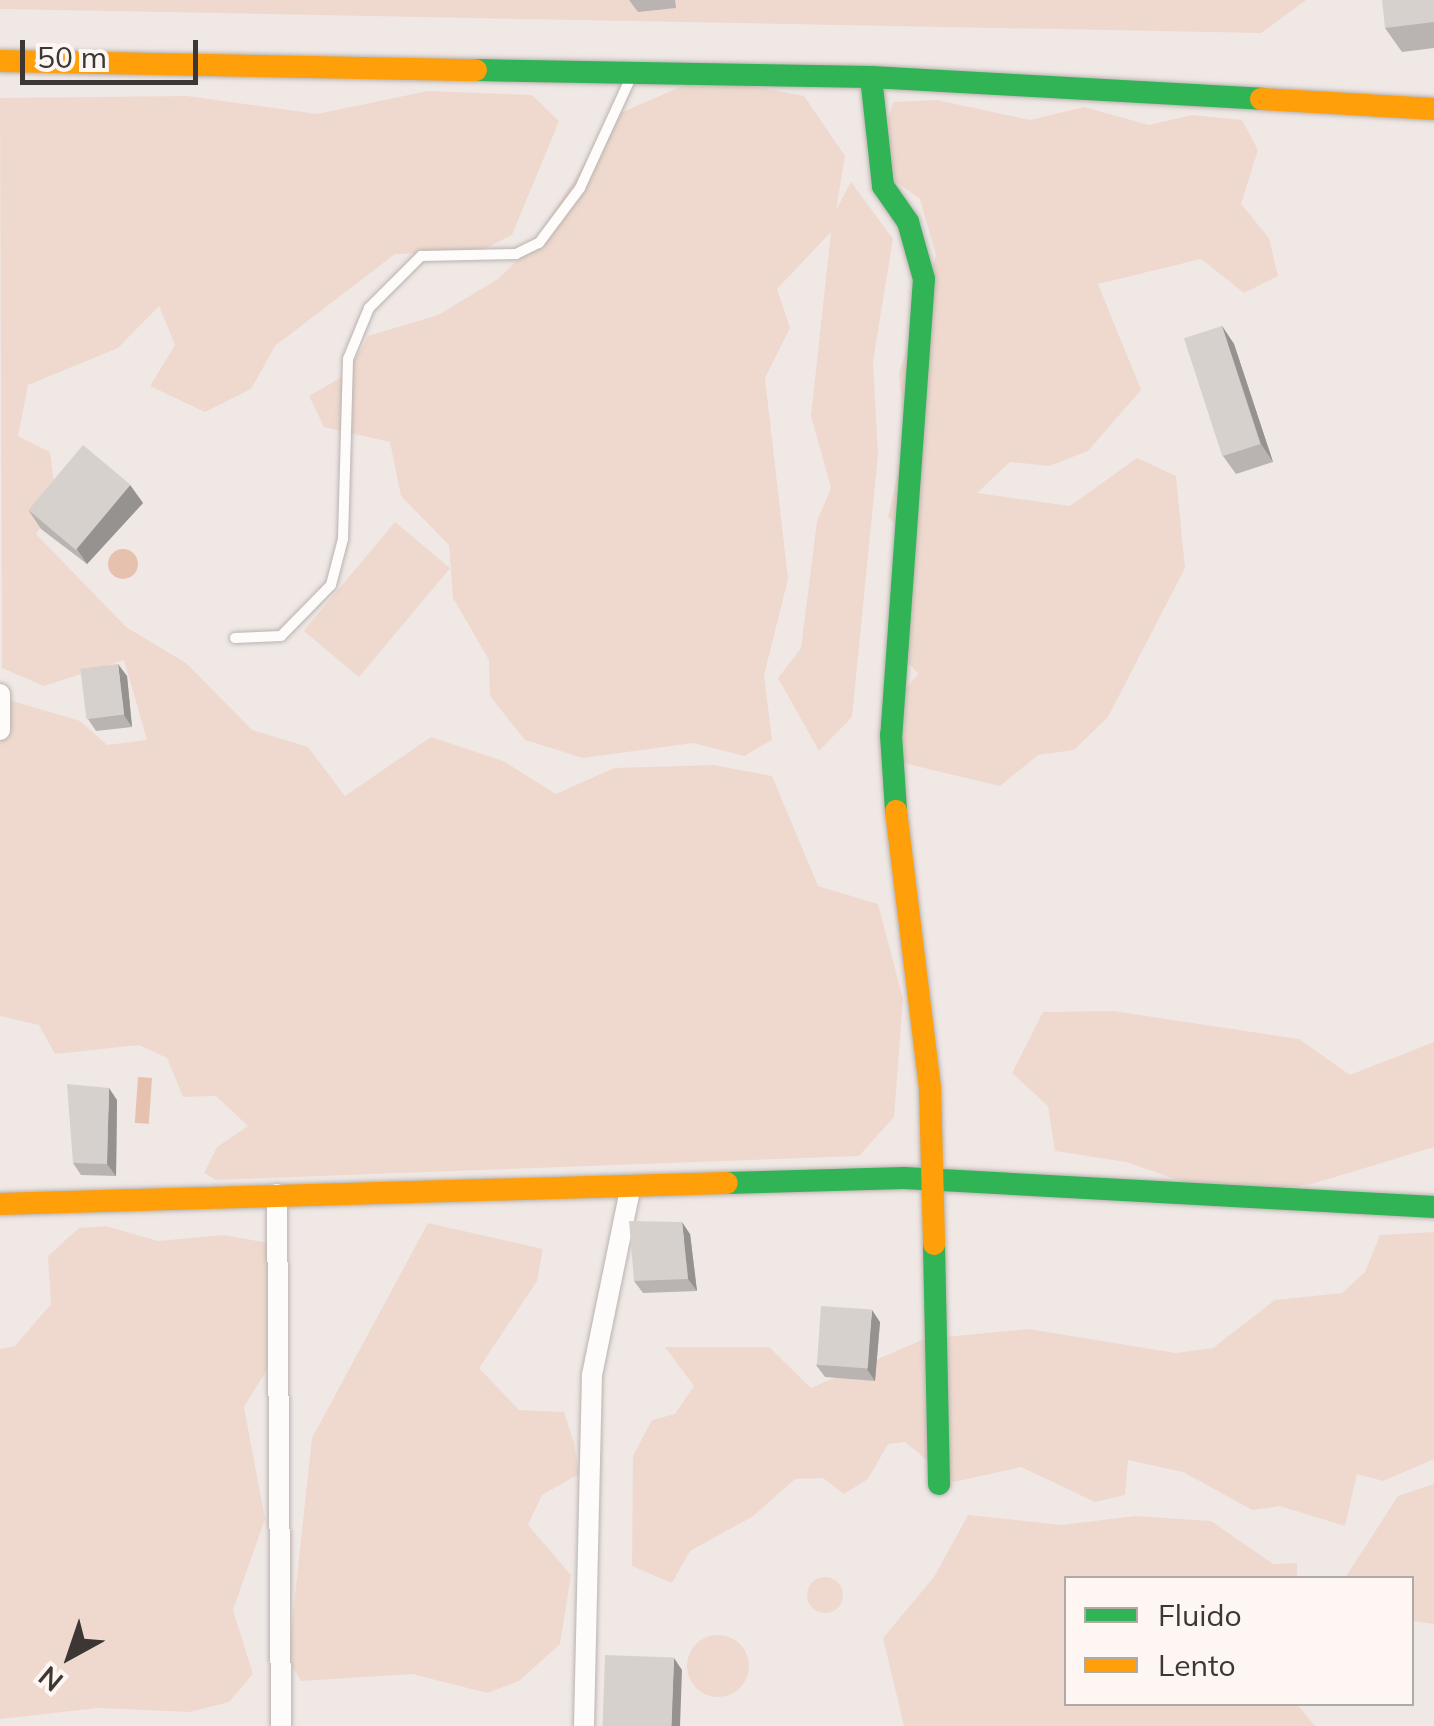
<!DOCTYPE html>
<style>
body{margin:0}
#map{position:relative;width:1434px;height:1726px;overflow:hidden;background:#f0e8e5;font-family:Mulish,sans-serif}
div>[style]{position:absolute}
.green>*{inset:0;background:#efd9ce;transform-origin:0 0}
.round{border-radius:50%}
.water>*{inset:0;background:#e6c1ae;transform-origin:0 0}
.roads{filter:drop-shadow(0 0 2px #b9b3b0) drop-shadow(0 0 2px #b9b3b0)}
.lane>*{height:10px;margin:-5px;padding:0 5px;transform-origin:5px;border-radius:5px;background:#fdfcfb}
.street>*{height:20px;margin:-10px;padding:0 10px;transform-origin:10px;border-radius:10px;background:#fdfcfb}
.fast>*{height:22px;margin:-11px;padding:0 11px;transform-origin:11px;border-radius:11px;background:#30b455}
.slow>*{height:22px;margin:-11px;padding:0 11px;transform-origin:11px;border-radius:11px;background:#ff9f0a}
.wall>*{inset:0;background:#b9b4b1}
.shaded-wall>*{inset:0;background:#969290}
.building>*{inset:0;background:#d7d1ce;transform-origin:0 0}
span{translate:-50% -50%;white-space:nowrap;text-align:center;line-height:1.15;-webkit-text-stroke:9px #fef6f2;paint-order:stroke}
.legend{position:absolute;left:1064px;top:1576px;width:350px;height:130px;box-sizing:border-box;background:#fef6f2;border:2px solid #b0aaa6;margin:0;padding:12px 18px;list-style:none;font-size:30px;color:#3c3734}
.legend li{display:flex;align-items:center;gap:20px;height:50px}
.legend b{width:50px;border:2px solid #b0aaa6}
.north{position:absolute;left:20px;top:1606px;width:100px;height:100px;-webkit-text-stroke:8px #fef6f2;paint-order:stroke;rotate:220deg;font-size:28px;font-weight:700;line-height:40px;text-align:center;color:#3c3734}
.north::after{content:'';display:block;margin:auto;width:35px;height:45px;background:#3c3734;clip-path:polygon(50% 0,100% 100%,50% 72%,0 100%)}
.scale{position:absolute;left:20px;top:40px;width:178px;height:45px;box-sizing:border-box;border:5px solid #3c3734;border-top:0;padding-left:12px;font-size:30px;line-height:35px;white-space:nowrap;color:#3c3734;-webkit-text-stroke:8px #fef6f2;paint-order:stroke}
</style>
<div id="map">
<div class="green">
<div style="clip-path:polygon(0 0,1306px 0,1261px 33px,0 9px)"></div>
<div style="clip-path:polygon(703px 77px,804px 96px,845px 156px,836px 210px,851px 182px,893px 239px,873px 361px,878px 455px,852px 717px,819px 751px,778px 678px,801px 648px,817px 521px,831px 488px,811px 416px,831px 232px,777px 289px,790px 328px,765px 378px,788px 579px,764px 675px,772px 740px,744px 756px,693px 743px,583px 758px,525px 740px,490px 696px,489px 660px,453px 598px,449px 545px,401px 496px,390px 442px,324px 427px,309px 396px,347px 374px,368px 336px,438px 315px,498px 279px,532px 245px,616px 115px)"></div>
<div style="clip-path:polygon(428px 91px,532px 95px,559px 121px,512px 235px,480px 251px,395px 254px,275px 346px,251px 389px,205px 412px,150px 386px,175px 345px,159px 306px,118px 348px,28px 385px,18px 436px,50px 452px,57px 504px,36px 534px,126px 627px,186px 663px,252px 730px,308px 747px,345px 796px,431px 737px,503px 761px,556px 794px,614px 768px,713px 765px,772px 776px,818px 886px,878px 904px,903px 999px,894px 1117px,859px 1156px,216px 1180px,204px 1173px,217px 1147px,248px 1126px,216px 1096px,183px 1097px,167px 1058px,139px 1045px,55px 1054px,39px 1025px,0 1016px,0 720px,9px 700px,80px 721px,107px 745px,147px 740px,124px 660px,44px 686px,2px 668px,0 98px,187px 96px,317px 114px)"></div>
<div style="clip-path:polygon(937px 100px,1030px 120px,1084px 107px,1149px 125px,1192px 115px,1242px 120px,1258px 150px,1241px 204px,1269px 238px,1278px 276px,1244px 293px,1201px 259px,1098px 284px,1141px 390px,1088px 451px,1049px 466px,1010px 462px,977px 493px,1070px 506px,1137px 458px,1176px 476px,1185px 568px,1108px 717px,1074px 750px,1038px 755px,1000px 786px,899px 762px,897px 699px,918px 674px,891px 642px,916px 545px,888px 517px,905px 442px,899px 373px,936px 255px,920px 199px,875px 167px,893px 102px)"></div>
<div style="left:395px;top:522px;width:72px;height:142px;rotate:40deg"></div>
<div style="clip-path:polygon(1113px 1011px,1299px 1039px,1350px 1075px,1434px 1042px,1434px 1147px,1312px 1184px,1222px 1195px,1126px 1162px,1055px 1151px,1048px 1106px,1012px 1073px,1043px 1012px)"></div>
<div style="clip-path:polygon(428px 1223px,543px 1249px,537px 1281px,479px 1368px,519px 1410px,564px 1412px,574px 1443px,579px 1474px,542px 1495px,528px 1525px,571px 1575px,560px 1644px,519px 1681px,487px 1693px,412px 1674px,301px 1681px,288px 1660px,312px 1438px)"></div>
<div style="clip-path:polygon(106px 1226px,158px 1241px,224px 1235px,274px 1244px,278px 1352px,244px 1407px,265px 1519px,233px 1610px,253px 1674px,229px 1702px,190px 1712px,98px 1708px,0 1719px,0 1349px,15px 1346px,51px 1304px,48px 1256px,79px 1228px)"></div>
<div style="clip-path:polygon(1434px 1232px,1434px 1459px,1383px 1481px,1357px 1474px,1345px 1526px,1280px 1506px,1252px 1510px,1183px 1472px,1128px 1460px,1125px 1495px,1095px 1502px,1021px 1467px,954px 1482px,905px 1442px,888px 1444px,868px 1479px,844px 1494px,823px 1478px,795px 1479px,752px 1517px,690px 1551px,672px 1583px,632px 1566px,633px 1456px,652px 1420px,675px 1414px,694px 1386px,665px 1347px,769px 1347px,811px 1388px,924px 1339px,1028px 1329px,1176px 1353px,1213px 1348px,1275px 1300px,1342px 1293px,1365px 1272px,1380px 1235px)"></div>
<div style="clip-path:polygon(1434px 1484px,1434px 1624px,1412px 1621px,1412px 1578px,1345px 1578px,1398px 1496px)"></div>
<div style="clip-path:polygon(968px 1515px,1062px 1525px,1135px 1516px,1211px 1521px,1273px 1564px,1297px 1563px,1297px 1578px,1066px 1578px,1066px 1704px,1297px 1704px,1315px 1726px,904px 1726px,883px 1638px,934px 1577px)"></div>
<div class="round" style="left:807px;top:1577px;width:36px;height:36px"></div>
<div class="round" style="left:687px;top:1635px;width:62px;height:62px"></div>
</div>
<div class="water">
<div class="round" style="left:108px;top:549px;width:30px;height:30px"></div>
<div style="left:138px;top:1077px;width:14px;height:46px;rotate:4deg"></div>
</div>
<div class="roads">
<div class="lane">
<div style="left:235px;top:638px;width:46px;rotate:-2.5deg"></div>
<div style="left:281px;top:636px;width:71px;rotate:-45.6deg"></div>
<div style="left:331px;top:585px;width:48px;rotate:-75.4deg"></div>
<div style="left:343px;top:539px;width:180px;rotate:-88.4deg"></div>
<div style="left:348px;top:359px;width:55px;rotate:-67.6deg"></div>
<div style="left:369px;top:308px;width:74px;rotate:-45deg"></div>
<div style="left:421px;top:256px;width:95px;rotate:-1.2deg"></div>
<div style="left:516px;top:254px;width:25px;rotate:-26deg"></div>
<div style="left:539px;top:243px;width:69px;rotate:-53.3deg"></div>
<div style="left:580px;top:188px;width:122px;rotate:-65.3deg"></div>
</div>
<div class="street">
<div style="left:0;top:694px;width:36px;rotate:90deg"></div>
<div style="left:277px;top:1194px;width:532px;rotate:89.57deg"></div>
<div style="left:584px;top:1726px;width:351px;rotate:-88.7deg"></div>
<div style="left:592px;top:1375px;width:194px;rotate:-78.4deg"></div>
</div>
<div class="fast">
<div style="left:476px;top:70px;width:395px;rotate:1deg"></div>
<div style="left:871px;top:77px;width:391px;rotate:3.2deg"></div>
<div style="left:871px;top:77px;width:110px;rotate:83.7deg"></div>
<div style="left:883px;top:186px;width:44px;rotate:55.2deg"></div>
<div style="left:908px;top:222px;width:59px;rotate:74.3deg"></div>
<div style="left:924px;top:279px;width:457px;rotate:94.1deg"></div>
<div style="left:891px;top:735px;width:76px;rotate:86.2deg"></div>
<div style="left:727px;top:1183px;width:177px;rotate:-1.6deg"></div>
<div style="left:904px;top:1178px;width:531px;rotate:3.13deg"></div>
<div style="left:934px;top:1244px;width:240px;rotate:88.8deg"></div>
</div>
<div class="slow">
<div style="left:0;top:61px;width:476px;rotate:1.1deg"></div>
<div style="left:1261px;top:99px;width:173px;rotate:3.3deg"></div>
<div style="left:896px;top:811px;width:279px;rotate:83deg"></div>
<div style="left:930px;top:1088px;width:156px;rotate:88.5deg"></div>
<div style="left:0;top:1204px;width:727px;rotate:-1.65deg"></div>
</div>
</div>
<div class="wall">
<div style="clip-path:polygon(629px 0,675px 0,676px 8px,638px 12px)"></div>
<div style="clip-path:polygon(1434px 0,1434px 48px,1402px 52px,1385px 28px)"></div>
<div style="clip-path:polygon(1222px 326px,1234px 344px,1273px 462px,1236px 474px,1223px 456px)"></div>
<div style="clip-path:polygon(130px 485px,143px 503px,87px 564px,41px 529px,29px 511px)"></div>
<div style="clip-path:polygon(127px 676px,132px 727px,96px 731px,88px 719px)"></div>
<div style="clip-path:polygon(117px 1100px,116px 1176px,81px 1175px,73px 1163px)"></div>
<div style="clip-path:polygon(690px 1234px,697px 1291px,643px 1293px,634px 1281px)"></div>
<div style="clip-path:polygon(880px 1322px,875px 1381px,825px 1377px,816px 1365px)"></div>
</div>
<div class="shaded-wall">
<div style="clip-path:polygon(1222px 326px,1234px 344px,1273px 462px,1261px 444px)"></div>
<div style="clip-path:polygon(130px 485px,143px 503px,87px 564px,75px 546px)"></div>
<div style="clip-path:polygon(118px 664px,127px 676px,132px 727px,124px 715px)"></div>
<div style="clip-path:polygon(109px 1088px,117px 1100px,116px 1176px,107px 1164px)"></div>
<div style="clip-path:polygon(682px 1222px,690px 1234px,697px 1291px,688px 1279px)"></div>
<div style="clip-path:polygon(872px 1310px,880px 1322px,875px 1381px,867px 1369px)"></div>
<div style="clip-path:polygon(674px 1658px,682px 1670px,680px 1726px,671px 1726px)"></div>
</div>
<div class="building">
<div style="clip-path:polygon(1382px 0,1434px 0,1434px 22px,1385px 28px)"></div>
<div style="left:1222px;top:326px;width:124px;height:40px;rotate:72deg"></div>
<div style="left:83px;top:445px;width:62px;height:85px;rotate:40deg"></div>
<div style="left:118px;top:664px;width:51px;height:38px;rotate:83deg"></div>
<div style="clip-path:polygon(67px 1084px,109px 1088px,107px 1164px,73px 1163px)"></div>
<div style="clip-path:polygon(629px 1221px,682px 1222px,688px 1279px,634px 1281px)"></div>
<div style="left:821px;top:1306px;width:51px;height:59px;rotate:4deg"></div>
<div style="left:605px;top:1655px;width:69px;height:71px;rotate:2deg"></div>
</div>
<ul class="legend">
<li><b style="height:12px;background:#30b455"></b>Fluido</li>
<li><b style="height:12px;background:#ff9f0a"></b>Lento</li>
</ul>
<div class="north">N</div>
<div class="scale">50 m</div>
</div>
